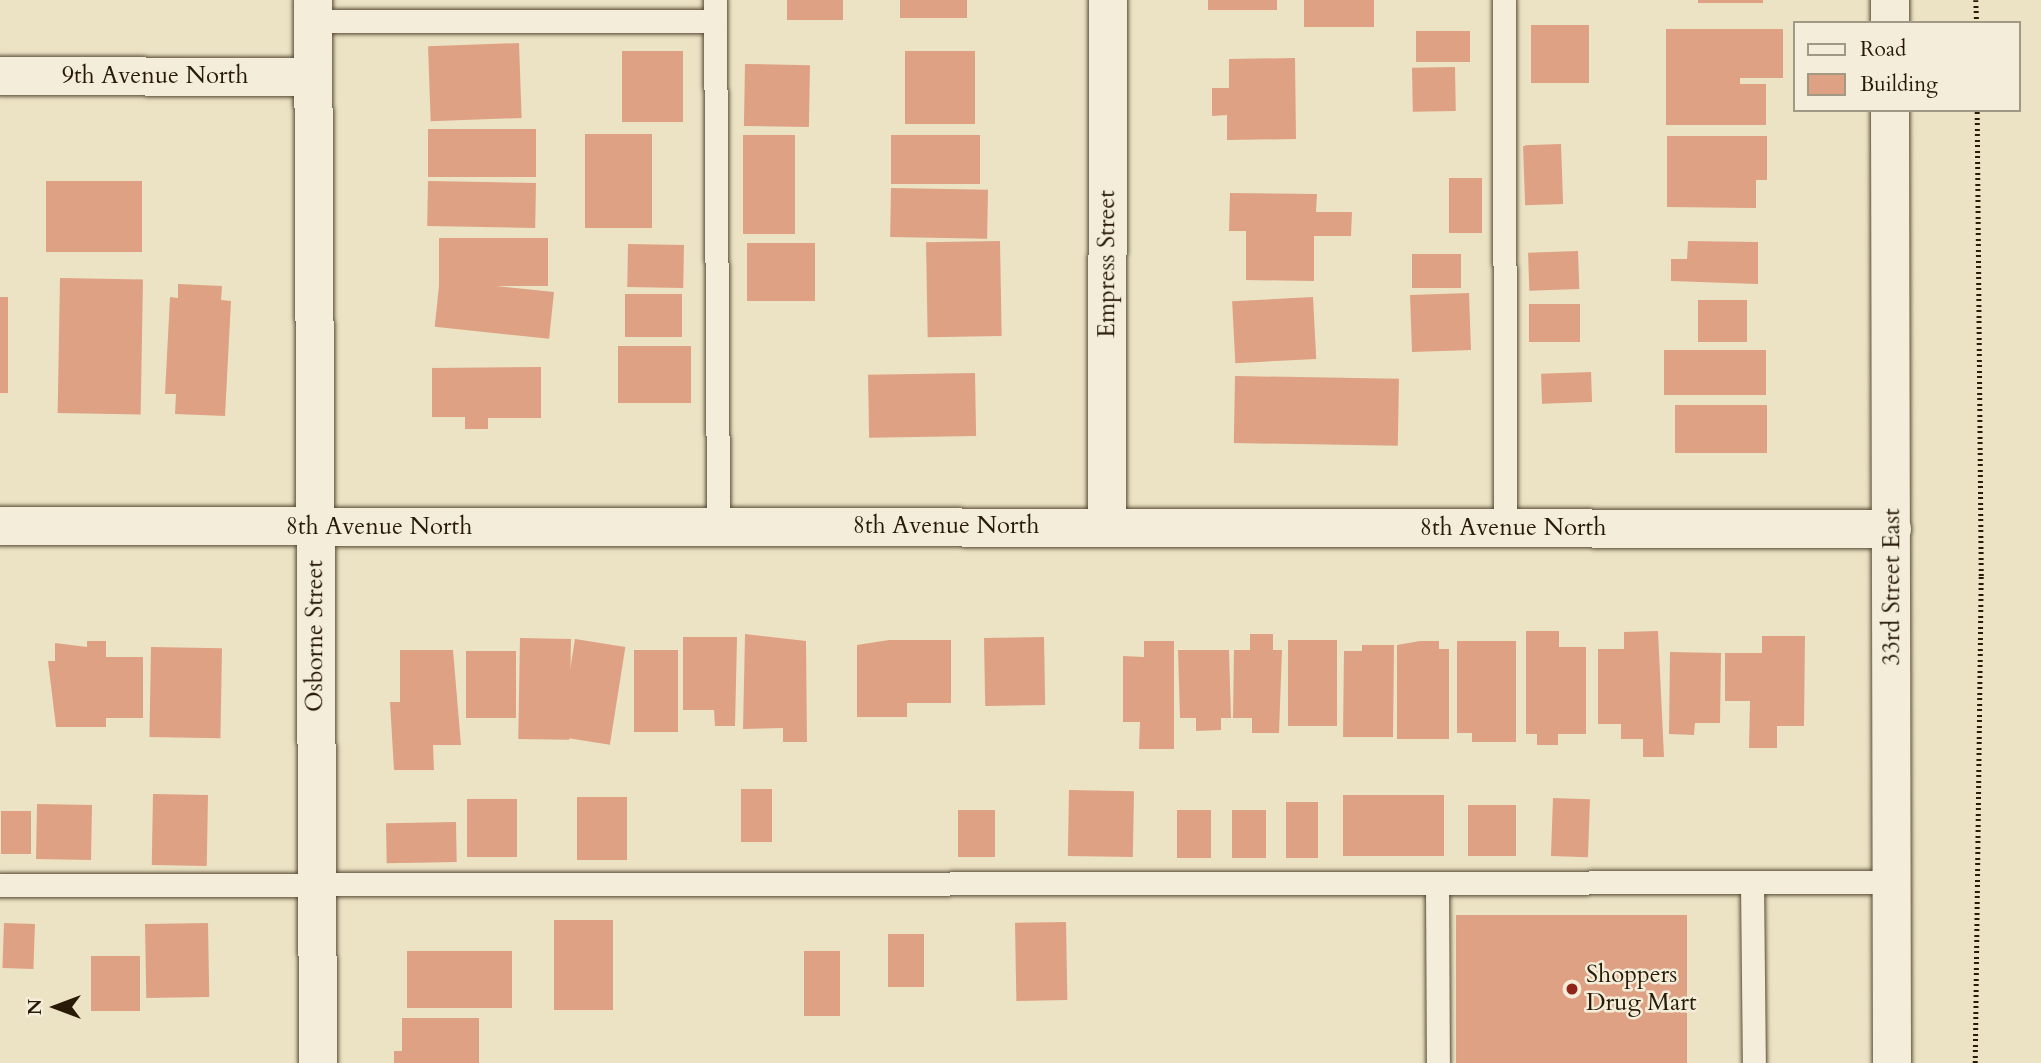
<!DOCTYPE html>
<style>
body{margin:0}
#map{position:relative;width:2041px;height:1063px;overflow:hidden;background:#ece3c4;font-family:Cardo,serif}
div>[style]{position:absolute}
.building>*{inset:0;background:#dea184;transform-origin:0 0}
.path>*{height:4.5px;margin-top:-2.25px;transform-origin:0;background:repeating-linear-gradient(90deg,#281a06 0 2px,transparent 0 5.5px)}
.roads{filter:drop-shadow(0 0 2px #594c36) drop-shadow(0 0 2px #594c36)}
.service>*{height:23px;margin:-11.5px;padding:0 11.5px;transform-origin:11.5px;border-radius:11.5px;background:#f3edd9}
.minor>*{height:38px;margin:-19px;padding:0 19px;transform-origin:19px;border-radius:19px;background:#f3edd9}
.tertiary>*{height:38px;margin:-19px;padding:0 19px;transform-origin:19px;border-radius:19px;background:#f3edd9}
.dots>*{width:19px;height:19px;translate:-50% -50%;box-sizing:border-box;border:4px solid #f3edd9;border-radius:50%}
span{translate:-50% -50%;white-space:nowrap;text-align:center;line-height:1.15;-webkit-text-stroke:5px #f3edd9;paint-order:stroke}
.street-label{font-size:24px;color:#281a06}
.poi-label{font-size:24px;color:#281a06}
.left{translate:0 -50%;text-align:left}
.legend{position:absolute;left:1793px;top:21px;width:228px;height:91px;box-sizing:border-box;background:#f3edd9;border:2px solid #a29985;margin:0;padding:9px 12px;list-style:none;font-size:21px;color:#281a06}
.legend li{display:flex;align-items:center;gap:14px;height:35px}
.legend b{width:35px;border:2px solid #a29985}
.north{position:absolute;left:21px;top:972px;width:70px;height:70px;-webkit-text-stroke:5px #f3edd9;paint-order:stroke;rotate:270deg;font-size:19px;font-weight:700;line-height:28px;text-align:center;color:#281a06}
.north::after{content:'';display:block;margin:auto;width:24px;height:32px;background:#281a06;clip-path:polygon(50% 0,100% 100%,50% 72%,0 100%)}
</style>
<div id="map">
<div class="building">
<div style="left:787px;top:0;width:56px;height:20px"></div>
<div style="left:900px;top:0;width:67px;height:18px"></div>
<div style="left:1208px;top:0;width:69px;height:10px"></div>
<div style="left:1304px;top:0;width:70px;height:27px"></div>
<div style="left:1698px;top:0;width:65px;height:3px"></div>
<div style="left:1531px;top:25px;width:58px;height:58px"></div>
<div style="clip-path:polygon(1666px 29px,1783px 29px,1783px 78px,1740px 78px,1740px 84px,1766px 84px,1766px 125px,1666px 125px)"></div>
<div style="left:1416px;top:31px;width:54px;height:31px"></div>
<div style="left:519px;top:43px;width:75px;height:91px;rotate:88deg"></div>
<div style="left:622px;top:51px;width:61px;height:71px"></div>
<div style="left:905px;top:51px;width:70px;height:73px"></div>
<div style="clip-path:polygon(1295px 58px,1296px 139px,1227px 140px,1227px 115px,1212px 116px,1212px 88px,1229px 88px,1229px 59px)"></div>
<div style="left:745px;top:64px;width:65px;height:62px;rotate:1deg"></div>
<div style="left:1455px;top:67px;width:44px;height:43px;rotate:89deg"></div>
<div style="left:536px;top:129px;width:48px;height:108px;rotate:90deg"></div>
<div style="left:585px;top:134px;width:67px;height:94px"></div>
<div style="left:743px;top:135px;width:52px;height:99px"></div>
<div style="left:891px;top:135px;width:89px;height:49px"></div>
<div style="clip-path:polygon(1667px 136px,1767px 136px,1767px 180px,1756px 180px,1756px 208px,1667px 207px)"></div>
<div style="left:1561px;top:144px;width:60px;height:38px;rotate:88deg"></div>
<div style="left:1449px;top:178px;width:33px;height:55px"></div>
<div style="left:46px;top:181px;width:96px;height:71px"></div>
<div style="left:428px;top:181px;width:108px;height:45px;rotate:1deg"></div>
<div style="left:891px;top:188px;width:97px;height:49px;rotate:1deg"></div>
<div style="clip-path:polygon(1230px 193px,1317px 194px,1316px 212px,1352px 212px,1351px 236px,1314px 236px,1314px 281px,1246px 280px,1246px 231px,1229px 231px)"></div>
<div style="left:439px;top:238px;width:109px;height:48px"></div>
<div style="left:1000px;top:241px;width:95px;height:74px;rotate:89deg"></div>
<div style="clip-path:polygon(1688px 241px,1758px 242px,1758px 284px,1671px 281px,1671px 259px,1687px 259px)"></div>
<div style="left:747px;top:243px;width:68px;height:58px"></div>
<div style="left:628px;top:244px;width:56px;height:43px;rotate:1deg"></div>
<div style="left:1578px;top:251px;width:38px;height:50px;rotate:88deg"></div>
<div style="left:1412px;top:254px;width:49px;height:34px"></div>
<div style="left:60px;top:278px;width:83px;height:135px;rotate:1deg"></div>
<div style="clip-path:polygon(178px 284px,222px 286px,221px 300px,231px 301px,225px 416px,175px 414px,176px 394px,165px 394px,170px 297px,178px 298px)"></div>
<div style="left:554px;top:292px;width:47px;height:115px;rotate:96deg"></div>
<div style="left:1469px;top:293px;width:57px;height:59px;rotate:88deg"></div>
<div style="left:625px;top:294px;width:57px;height:43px"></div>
<div style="left:0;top:297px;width:8px;height:96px"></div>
<div style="left:1313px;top:297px;width:62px;height:81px;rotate:87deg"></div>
<div style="left:1698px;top:300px;width:49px;height:42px"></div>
<div style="left:1529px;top:304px;width:51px;height:38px"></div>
<div style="left:691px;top:346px;width:57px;height:73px;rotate:90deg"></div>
<div style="left:1766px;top:350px;width:45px;height:102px;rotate:90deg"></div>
<div style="clip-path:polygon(541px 367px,541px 418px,488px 418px,488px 429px,465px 429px,465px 417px,432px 417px,432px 368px)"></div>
<div style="left:1591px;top:372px;width:30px;height:50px;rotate:88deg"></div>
<div style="left:975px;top:373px;width:63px;height:107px;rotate:89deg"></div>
<div style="left:1235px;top:376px;width:164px;height:67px;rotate:1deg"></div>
<div style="left:1675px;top:405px;width:92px;height:48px"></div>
<div style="clip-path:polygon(1526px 631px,1559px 631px,1559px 647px,1586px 647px,1586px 734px,1558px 734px,1558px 745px,1537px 745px,1537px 734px,1526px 734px)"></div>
<div style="clip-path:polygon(1658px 631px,1664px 757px,1643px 757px,1643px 739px,1621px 739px,1621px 724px,1598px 724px,1598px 649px,1624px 649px,1624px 632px)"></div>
<div style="clip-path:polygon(745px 634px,806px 641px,807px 742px,783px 742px,783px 728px,743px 729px)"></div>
<div style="clip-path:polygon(1250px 634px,1273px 634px,1273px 650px,1282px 650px,1279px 733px,1252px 733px,1252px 718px,1233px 718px,1234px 650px,1250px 650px)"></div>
<div style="clip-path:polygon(1762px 636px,1805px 636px,1804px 726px,1777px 726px,1777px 748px,1749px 748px,1750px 701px,1725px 701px,1725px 653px,1762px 653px)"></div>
<div style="clip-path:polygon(683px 637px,737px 637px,735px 726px,715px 726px,714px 710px,683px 710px)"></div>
<div style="left:1044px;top:637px;width:68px;height:60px;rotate:89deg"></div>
<div style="left:520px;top:638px;width:51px;height:101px;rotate:1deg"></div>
<div style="left:575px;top:639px;width:51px;height:99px;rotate:9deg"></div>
<div style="clip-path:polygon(889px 640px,951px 640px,951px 703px,907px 703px,907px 717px,857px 717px,857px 645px)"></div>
<div style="left:1288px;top:640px;width:49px;height:86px"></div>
<div style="clip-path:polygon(87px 641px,106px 641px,106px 657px,143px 657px,143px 718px,106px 718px,106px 727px,56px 727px,48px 661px,55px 661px,55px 643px,87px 647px)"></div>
<div style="clip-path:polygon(1144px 641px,1174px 641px,1174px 749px,1139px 749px,1140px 722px,1123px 722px,1123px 656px,1144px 657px)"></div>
<div style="clip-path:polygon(1420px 641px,1439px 641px,1439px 649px,1449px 649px,1449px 739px,1397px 739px,1397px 645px)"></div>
<div style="clip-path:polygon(1457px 641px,1516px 641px,1516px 742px,1472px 742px,1472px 733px,1457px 733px)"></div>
<div style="clip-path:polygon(1362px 645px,1394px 645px,1393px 737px,1343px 737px,1344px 651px,1362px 651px)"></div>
<div style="left:151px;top:647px;width:71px;height:90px;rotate:1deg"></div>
<div style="clip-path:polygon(400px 650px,453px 650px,461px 745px,433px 745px,434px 770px,394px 770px,390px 702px,400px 702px)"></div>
<div style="left:634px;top:650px;width:44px;height:82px"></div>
<div style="clip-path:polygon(1178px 650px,1229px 650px,1231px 718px,1221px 718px,1221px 730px,1196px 731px,1196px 718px,1180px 718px)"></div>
<div style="left:466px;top:651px;width:50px;height:67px"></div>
<div style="clip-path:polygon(1670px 652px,1721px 653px,1720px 723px,1695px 723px,1694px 735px,1669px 734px)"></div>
<div style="left:741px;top:789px;width:31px;height:53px"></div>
<div style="left:1069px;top:790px;width:65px;height:66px;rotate:1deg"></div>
<div style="left:153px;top:794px;width:55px;height:71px;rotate:1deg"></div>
<div style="left:1444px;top:795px;width:61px;height:101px;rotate:90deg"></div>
<div style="left:577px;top:797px;width:50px;height:63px"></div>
<div style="left:1553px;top:798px;width:37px;height:58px;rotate:2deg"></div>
<div style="left:467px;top:799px;width:50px;height:58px"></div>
<div style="left:1286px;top:802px;width:32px;height:56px"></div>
<div style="left:37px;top:804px;width:55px;height:55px;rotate:1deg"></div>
<div style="left:1468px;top:805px;width:48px;height:51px"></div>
<div style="left:958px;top:810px;width:37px;height:47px"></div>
<div style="left:1177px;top:810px;width:34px;height:48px"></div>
<div style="left:1232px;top:810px;width:34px;height:48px"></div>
<div style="left:1px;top:811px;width:30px;height:43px"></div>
<div style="left:456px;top:822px;width:40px;height:70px;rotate:89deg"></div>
<div style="left:1687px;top:915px;width:148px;height:231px;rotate:90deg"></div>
<div style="left:554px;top:920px;width:59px;height:90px"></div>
<div style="left:1066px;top:922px;width:78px;height:51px;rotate:89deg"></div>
<div style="left:4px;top:923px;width:31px;height:45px;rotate:2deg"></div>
<div style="left:208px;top:923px;width:74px;height:63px;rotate:89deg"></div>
<div style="left:888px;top:934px;width:36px;height:53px"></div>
<div style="left:407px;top:951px;width:105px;height:57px"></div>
<div style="left:804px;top:951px;width:36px;height:65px"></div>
<div style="left:91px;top:956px;width:49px;height:55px"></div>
<div style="clip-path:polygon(402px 1018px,479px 1018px,479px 1063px,394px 1063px,394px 1051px,402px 1051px)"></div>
</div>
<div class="path">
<div style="left:1976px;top:0;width:23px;rotate:88deg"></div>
<div style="left:1975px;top:1063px;width:487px;rotate:-89.3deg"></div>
<div style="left:1981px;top:576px;width:466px;rotate:-90.5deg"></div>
</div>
<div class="roads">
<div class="service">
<div style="left:715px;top:0;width:525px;rotate:89.67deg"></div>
<div style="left:1504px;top:0;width:528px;rotate:89.89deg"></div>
<div style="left:313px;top:21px;width:402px"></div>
<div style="left:1752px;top:883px;width:180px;rotate:89.4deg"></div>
<div style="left:1437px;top:884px;width:179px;rotate:89.7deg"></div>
<div style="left:0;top:885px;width:1892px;rotate:-0.09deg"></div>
</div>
<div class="minor">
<div style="left:313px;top:0;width:1063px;rotate:89.73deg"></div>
<div style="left:0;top:76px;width:311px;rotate:0.2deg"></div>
<div style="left:0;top:526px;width:1892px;rotate:0.09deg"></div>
<div style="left:1107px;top:527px;width:527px;rotate:-89.89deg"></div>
</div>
<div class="tertiary">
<div style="left:1890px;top:0;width:23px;rotate:90deg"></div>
<div style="left:1890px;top:110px;width:953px;rotate:89.88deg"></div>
</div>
</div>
<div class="dots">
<div style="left:1572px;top:989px;background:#8f2418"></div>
</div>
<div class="street-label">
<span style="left:155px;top:76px">9th Avenue North</span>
<span style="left:1107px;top:264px;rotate:-90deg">Empress Street</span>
<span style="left:946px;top:526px">8th Avenue North</span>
<span style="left:379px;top:527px">8th Avenue North</span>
<span style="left:1513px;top:528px">8th Avenue North</span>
<span style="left:1892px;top:587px;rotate:-90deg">33rd Street East</span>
<span style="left:315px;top:636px;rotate:-90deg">Osborne Street</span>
</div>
<div class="poi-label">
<span class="left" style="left:1586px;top:989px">Shoppers<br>Drug Mart</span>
</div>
<ul class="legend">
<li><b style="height:9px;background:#f3edd9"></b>Road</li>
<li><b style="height:19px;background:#dea184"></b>Building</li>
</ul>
<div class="north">N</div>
</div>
